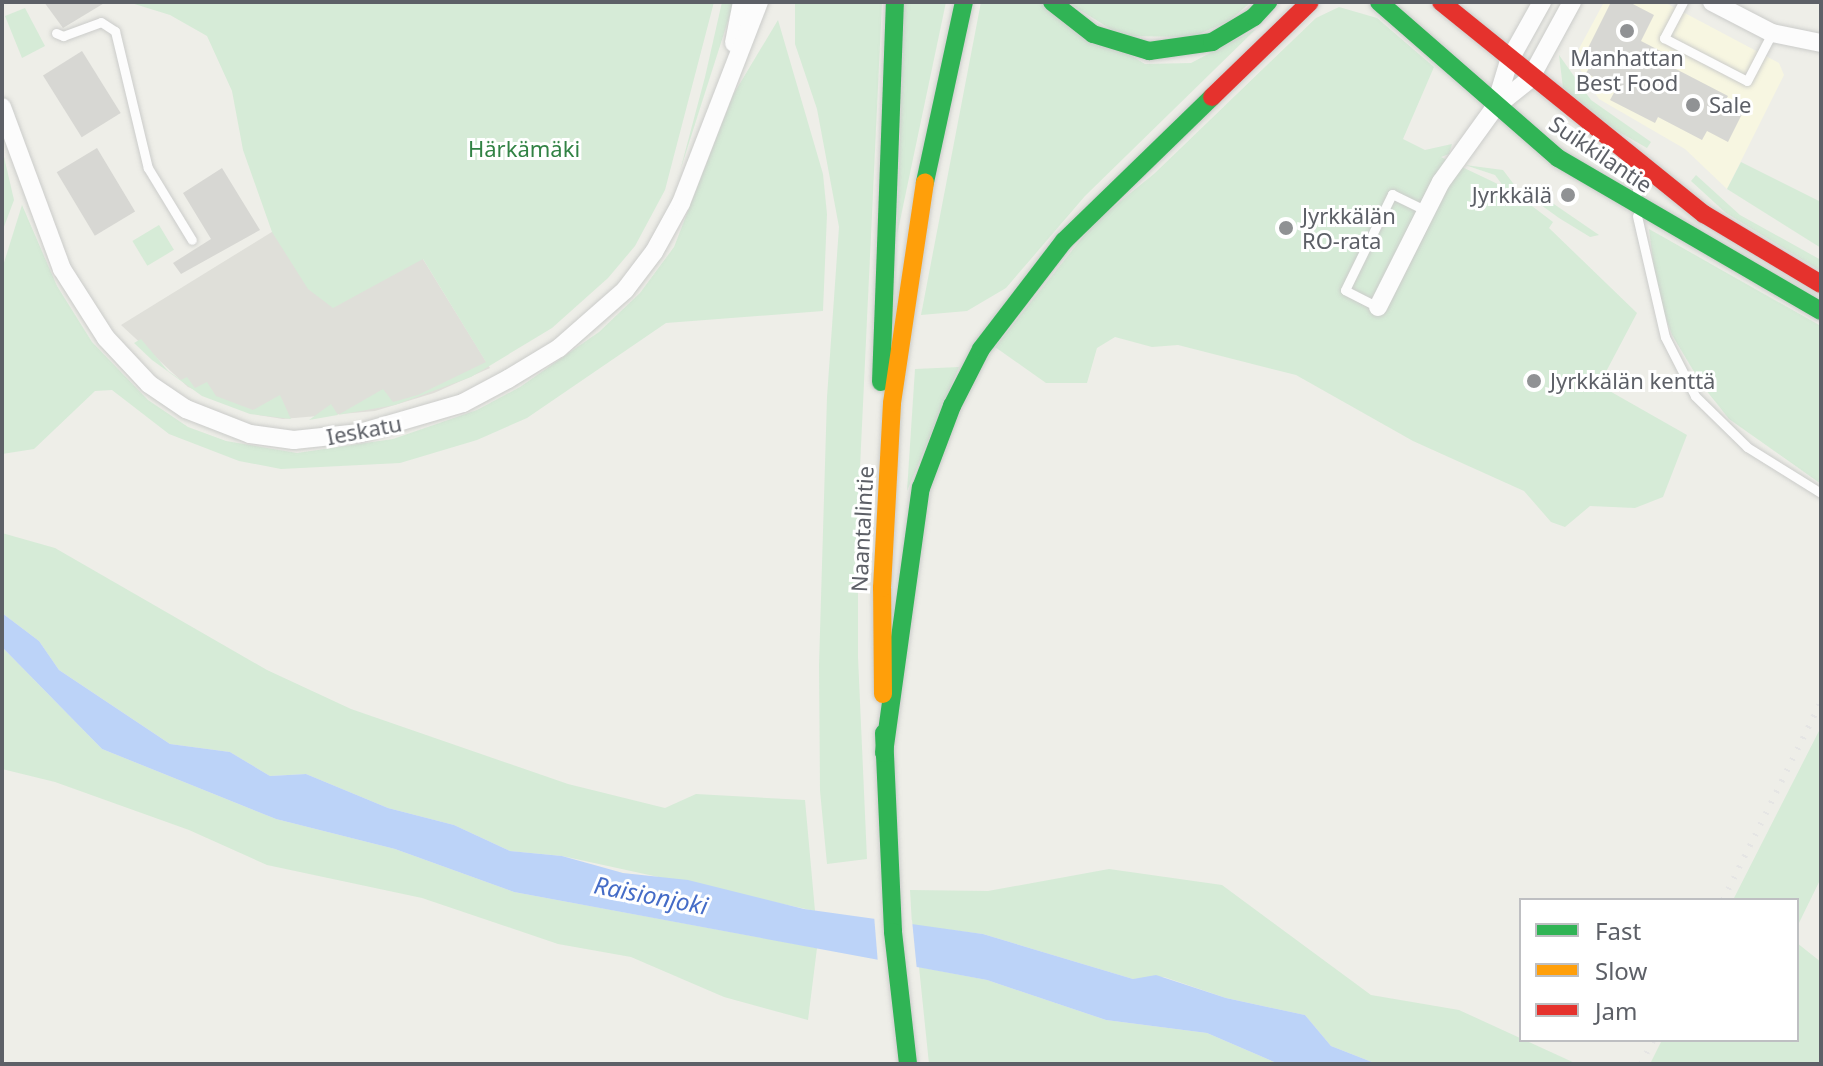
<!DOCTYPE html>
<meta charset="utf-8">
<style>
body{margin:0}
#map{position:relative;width:1823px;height:1066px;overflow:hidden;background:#eeeee8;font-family:"Noto Sans",sans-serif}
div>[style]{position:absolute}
.commercial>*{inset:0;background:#f7f6e1}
.industrial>*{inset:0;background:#dfdfd9}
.green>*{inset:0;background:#d6ebd7;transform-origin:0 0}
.water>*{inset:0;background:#bcd3f8}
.pier>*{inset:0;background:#eeeee8}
.building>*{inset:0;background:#d7d7d3;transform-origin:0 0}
.roads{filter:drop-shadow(0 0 2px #cbccca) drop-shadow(0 0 2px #cbccca)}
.lane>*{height:9px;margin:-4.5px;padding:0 4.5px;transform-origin:4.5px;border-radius:4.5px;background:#fcfcfc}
.street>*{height:18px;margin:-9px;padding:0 9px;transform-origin:9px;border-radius:9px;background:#fcfcfc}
.fast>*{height:18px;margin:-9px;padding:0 9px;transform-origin:9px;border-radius:9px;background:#30b455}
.slow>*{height:18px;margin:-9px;padding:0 9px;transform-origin:9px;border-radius:9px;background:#ff9f0a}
.jam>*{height:18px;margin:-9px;padding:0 9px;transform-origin:9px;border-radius:9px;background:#e5322d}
.rail>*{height:6px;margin-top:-3px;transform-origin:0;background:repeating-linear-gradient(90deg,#e5e5e4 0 2px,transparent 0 12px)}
.dots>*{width:22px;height:22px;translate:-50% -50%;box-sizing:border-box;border:4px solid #fff;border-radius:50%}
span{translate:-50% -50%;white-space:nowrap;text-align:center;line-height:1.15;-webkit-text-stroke:6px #fff;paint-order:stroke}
.poi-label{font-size:22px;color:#5d6067}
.left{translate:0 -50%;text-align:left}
.right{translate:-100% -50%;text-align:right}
.park-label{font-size:22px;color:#318244}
.street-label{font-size:22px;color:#5d6067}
.water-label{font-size:24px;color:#456cc7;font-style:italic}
.frame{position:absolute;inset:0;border:4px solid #5d6067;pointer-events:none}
.legend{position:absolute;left:1519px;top:898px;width:280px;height:144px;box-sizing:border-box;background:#fff;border:2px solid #bebfc2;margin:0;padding:10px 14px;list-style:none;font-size:24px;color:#5d6067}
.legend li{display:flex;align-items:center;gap:16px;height:40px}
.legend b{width:40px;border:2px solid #bebfc2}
</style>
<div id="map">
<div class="commercial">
<div style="clip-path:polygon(1604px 2px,1664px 2px,1779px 63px,1784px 75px,1727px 189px,1685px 149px,1599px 99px,1586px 80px,1574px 58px)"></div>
</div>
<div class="industrial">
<div style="clip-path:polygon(322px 201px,410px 238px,490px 368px,434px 393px,375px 411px,283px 419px,258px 415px,188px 387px,121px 325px)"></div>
</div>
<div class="green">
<div style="clip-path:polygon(128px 2px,714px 2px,665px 190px,635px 246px,608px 278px,552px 328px,471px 377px,395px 405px,309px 420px,331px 404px,338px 415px,383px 389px,393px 402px,418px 395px,486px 362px,423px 259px,333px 308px,308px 289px,272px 232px,243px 150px,232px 91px,207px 36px,170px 15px)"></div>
<div style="clip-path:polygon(722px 2px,734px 2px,680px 171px,705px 77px)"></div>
<div style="clip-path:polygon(795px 2px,882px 2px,858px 510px,858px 657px,867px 859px,827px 864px,820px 791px,819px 665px,827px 397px,839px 227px,817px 109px,795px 44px)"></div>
<div style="clip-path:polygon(904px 2px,946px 2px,897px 235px)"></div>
<div style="clip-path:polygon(981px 2px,1042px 2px,1145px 64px,1191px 63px,1256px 29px,1085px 196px,1006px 288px,967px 311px,921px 315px)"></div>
<div style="clip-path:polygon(1067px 2px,1251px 2px,1229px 21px,1192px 37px,1122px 36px)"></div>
<div style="clip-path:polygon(1339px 7px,1377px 18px,1434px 67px,1403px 139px,1425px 150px,1452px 144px,1449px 154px,1441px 157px,1504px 187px,1495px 175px,1465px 165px,1503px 170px,1528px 203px,1553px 222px,1549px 228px,1637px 313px,1599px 385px,1687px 435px,1663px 497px,1635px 508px,1590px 506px,1565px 527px,1551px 522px,1524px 491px,1413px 441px,1296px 375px,1178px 345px,1152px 347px,1115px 337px,1097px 348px,1087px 383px,1046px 383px,995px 347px,1094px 223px,1155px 173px,1316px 18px)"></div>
<div style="clip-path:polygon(25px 8px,45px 46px,22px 58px,5px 16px)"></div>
<div style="clip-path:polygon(778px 20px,823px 174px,827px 214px,823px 311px,666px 323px,527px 418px,477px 440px,400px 463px,281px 469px,239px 461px,169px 434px,112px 390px,95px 391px,34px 449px,2px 454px,2px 269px,22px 205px,57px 286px,92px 342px,148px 400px,188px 427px,226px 441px,297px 453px,393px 439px,477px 410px,520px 387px,599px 332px,640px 293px,674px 247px,733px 95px)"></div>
<div style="clip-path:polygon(1559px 55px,1591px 100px,1651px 142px,1647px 148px,1607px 125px,1563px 88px)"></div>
<div style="clip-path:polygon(2px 148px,14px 200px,2px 232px)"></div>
<div style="clip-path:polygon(1741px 162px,1821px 202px,1821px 248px,1727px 189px)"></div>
<div style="clip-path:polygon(1696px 175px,1740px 215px,1821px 260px,1821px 271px,1726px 213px,1691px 181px)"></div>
<div style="clip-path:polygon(1544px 200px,1548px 200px,1599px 235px,1590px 237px,1559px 218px,1541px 205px)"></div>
<div style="left:159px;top:225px;width:29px;height:31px;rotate:59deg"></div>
<div style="clip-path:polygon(1649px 229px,1821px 326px,1821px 484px,1729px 419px,1702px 385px,1672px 335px,1657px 293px)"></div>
<div style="clip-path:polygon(141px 339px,168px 371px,181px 380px,187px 377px,195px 388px,207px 382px,216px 396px,253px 410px,280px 395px,291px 419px,250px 414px,202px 396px,152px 360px,134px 343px)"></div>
<div style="clip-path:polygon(959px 367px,907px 491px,915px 369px)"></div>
<div style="clip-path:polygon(2px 533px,55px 548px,267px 670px,351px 709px,568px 784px,665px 808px,696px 794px,805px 800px,815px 911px,562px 856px,510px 851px,454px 825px,388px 808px,306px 774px,270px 776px,230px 752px,170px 744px,59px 670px,39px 641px,2px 613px)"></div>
<div style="clip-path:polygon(2px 647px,102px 749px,276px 819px,395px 849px,514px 892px,817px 948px,808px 1020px,724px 997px,631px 957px,558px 944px,422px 898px,267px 865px,189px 830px,55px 782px,2px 769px)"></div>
<div style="clip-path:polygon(1821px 727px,1821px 878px,1797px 927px,1797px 900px,1733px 900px)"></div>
<div style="clip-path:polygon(1109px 869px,1222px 885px,1371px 995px,1459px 1010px,1577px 1064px,1377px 1064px,1331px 1046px,1305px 1015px,1226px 998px,1164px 977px,1133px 979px,983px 934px,912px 925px,910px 890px,988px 891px)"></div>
<div style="clip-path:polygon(1797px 943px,1821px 962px,1821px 1064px,1650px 1064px,1662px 1040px,1797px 1040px)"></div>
<div style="clip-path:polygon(919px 967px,987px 980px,1106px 1020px,1207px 1033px,1279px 1064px,929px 1064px)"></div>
</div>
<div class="water">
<div style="clip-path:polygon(2px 613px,39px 641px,59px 670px,170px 744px,230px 752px,270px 776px,306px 774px,388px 808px,454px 825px,510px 851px,562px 856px,623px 873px,688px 880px,804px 909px,983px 934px,1133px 979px,1156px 975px,1226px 998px,1305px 1015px,1331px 1046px,1377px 1064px,1279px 1064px,1207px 1033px,1106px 1020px,987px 980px,514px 892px,395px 849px,276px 819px,102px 749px,2px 647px)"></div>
</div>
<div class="pier">
<div style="clip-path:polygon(874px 915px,912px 920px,917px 971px,878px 964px)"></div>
</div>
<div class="building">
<div style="clip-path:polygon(44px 2px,106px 2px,63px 28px)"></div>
<div style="clip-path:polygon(1611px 2px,1629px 2px,1654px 15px,1641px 41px,1678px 60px,1674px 68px,1728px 96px,1724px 103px,1743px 112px,1728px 142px,1707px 131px,1702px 140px,1658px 117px,1655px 123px,1610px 100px,1616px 89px,1586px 73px,1591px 65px,1582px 60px)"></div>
<div style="left:82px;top:51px;width:73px;height:46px;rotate:58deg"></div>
<div style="left:97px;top:148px;width:74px;height:47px;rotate:59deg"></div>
<div style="clip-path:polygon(222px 168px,260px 230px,181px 274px,173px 263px,211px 239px,183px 193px)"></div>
</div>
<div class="roads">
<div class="lane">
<div style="left:1683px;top:2px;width:41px;rotate:117.8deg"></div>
<div style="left:1664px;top:38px;width:93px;rotate:27.4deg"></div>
<div style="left:1747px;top:81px;width:54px;rotate:-62.5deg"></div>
<div style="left:56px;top:33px;width:8px;rotate:23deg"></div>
<div style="left:63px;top:36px;width:40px;rotate:-20.2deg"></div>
<div style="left:101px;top:22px;width:17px;rotate:33deg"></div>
<div style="left:115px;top:31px;width:141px;rotate:76.5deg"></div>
<div style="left:148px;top:168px;width:84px;rotate:58.6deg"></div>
<div style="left:1636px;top:202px;width:34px;rotate:-85deg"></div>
<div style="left:1637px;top:216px;width:124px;rotate:77deg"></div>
<div style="left:1665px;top:337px;width:66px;rotate:63deg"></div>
<div style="left:1695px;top:396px;width:73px;rotate:44.4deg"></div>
<div style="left:1747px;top:447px;width:87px;rotate:31.9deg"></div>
<div style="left:1378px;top:307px;width:37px;rotate:-153deg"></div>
<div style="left:1345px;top:290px;width:107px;rotate:-63.9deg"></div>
<div style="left:1392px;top:194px;width:37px;rotate:26deg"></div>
</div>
<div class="street">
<div style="left:1712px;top:2px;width:68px;rotate:27.3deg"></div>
<div style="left:1772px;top:33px;width:50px;rotate:11.5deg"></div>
<div style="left:734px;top:43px;width:42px;rotate:-79deg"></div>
<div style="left:2px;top:107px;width:173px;rotate:69.7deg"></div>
<div style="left:62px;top:269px;width:82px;rotate:57.5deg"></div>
<div style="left:106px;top:338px;width:63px;rotate:46.9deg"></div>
<div style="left:149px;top:384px;width:45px;rotate:34deg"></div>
<div style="left:186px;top:409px;width:69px;rotate:21.3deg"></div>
<div style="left:250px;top:434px;width:44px;rotate:7.8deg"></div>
<div style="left:294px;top:440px;width:66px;rotate:-6.1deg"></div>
<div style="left:360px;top:433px;width:107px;rotate:-16.2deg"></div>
<div style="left:463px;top:403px;width:51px;rotate:-28.1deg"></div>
<div style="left:508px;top:379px;width:60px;rotate:-31.3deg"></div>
<div style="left:559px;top:348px;width:88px;rotate:-41.3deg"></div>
<div style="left:625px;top:290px;width:48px;rotate:-52.7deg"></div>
<div style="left:654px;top:252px;width:56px;rotate:-61.1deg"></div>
<div style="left:681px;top:203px;width:216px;rotate:-68.8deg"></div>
<div style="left:1495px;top:107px;width:48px;rotate:-73.1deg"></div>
<div style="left:1509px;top:61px;width:68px;rotate:-60.8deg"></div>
<div style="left:1378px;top:307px;width:140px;rotate:-63.3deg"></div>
<div style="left:1441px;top:182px;width:92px;rotate:-54.2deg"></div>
<div style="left:1495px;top:107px;width:45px;rotate:-38.7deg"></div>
<div style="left:1530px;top:79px;width:88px;rotate:-61.4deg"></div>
</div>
<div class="fast">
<div style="left:1052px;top:2px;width:52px;rotate:38deg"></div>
<div style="left:1093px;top:34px;width:59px;rotate:16.9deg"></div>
<div style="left:1149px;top:51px;width:64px;rotate:-8.1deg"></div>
<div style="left:1212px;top:42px;width:49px;rotate:-30.8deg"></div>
<div style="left:1254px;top:17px;width:21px;rotate:-47deg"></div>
<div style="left:1379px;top:2px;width:237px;rotate:41.1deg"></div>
<div style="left:1558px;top:158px;width:304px;rotate:30.2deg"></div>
<div style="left:925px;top:182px;width:184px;rotate:-77.8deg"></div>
<div style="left:881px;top:382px;width:380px;rotate:-87.9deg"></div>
<div style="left:884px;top:733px;width:199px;rotate:87.4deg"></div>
<div style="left:893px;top:932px;width:133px;rotate:83.5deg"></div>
<div style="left:884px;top:753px;width:268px;rotate:-82.1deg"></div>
<div style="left:921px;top:488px;width:88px;rotate:-69.3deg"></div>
<div style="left:952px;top:406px;width:64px;rotate:-63deg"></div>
<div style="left:981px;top:349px;width:136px;rotate:-52.5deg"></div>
<div style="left:1064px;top:241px;width:206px;rotate:-44.2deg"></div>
</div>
<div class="slow">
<div style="left:883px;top:694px;width:106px;rotate:-90.5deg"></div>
<div style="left:882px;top:588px;width:185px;rotate:-86.9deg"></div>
<div style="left:892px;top:403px;width:223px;rotate:-81.5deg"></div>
</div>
<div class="jam">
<div style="left:1441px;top:2px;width:338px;rotate:38.9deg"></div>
<div style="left:1704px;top:214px;width:136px;rotate:30.9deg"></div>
<div style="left:1212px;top:97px;width:136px;rotate:-44.1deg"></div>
</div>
</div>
<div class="rail">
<div style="left:1723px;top:900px;width:221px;rotate:-63.7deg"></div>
<div style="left:1641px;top:1064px;width:27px;rotate:-63deg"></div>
</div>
<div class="dots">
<div style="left:1627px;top:31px;background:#909294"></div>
<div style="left:1693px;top:105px;background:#909294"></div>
<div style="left:1568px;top:195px;background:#909294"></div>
<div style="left:1286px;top:228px;background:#909294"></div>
<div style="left:1534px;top:381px;background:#909294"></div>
</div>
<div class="poi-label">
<span style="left:1627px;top:70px">Manhattan<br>Best Food</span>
<span class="left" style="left:1709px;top:105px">Sale</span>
<span class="right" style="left:1552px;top:195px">Jyrkkälä</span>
<span class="left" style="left:1302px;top:228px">Jyrkkälän<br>RO-rata</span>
<span class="left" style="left:1550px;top:381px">Jyrkkälän kenttä</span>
</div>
<div class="park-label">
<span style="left:524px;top:149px">Härkämäki</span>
</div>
<div class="street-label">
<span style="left:1601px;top:154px;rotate:34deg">Suikkilantie</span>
<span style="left:364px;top:430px;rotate:-11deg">Ieskatu</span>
<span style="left:862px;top:529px;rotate:-87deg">Naantalintie</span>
</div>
<div class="water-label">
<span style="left:651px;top:895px;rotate:11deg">Raisionjoki</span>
</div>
<div class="frame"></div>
<ul class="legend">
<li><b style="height:10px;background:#30b455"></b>Fast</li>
<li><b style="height:10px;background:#ff9f0a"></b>Slow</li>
<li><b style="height:10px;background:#e5322d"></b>Jam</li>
</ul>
</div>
